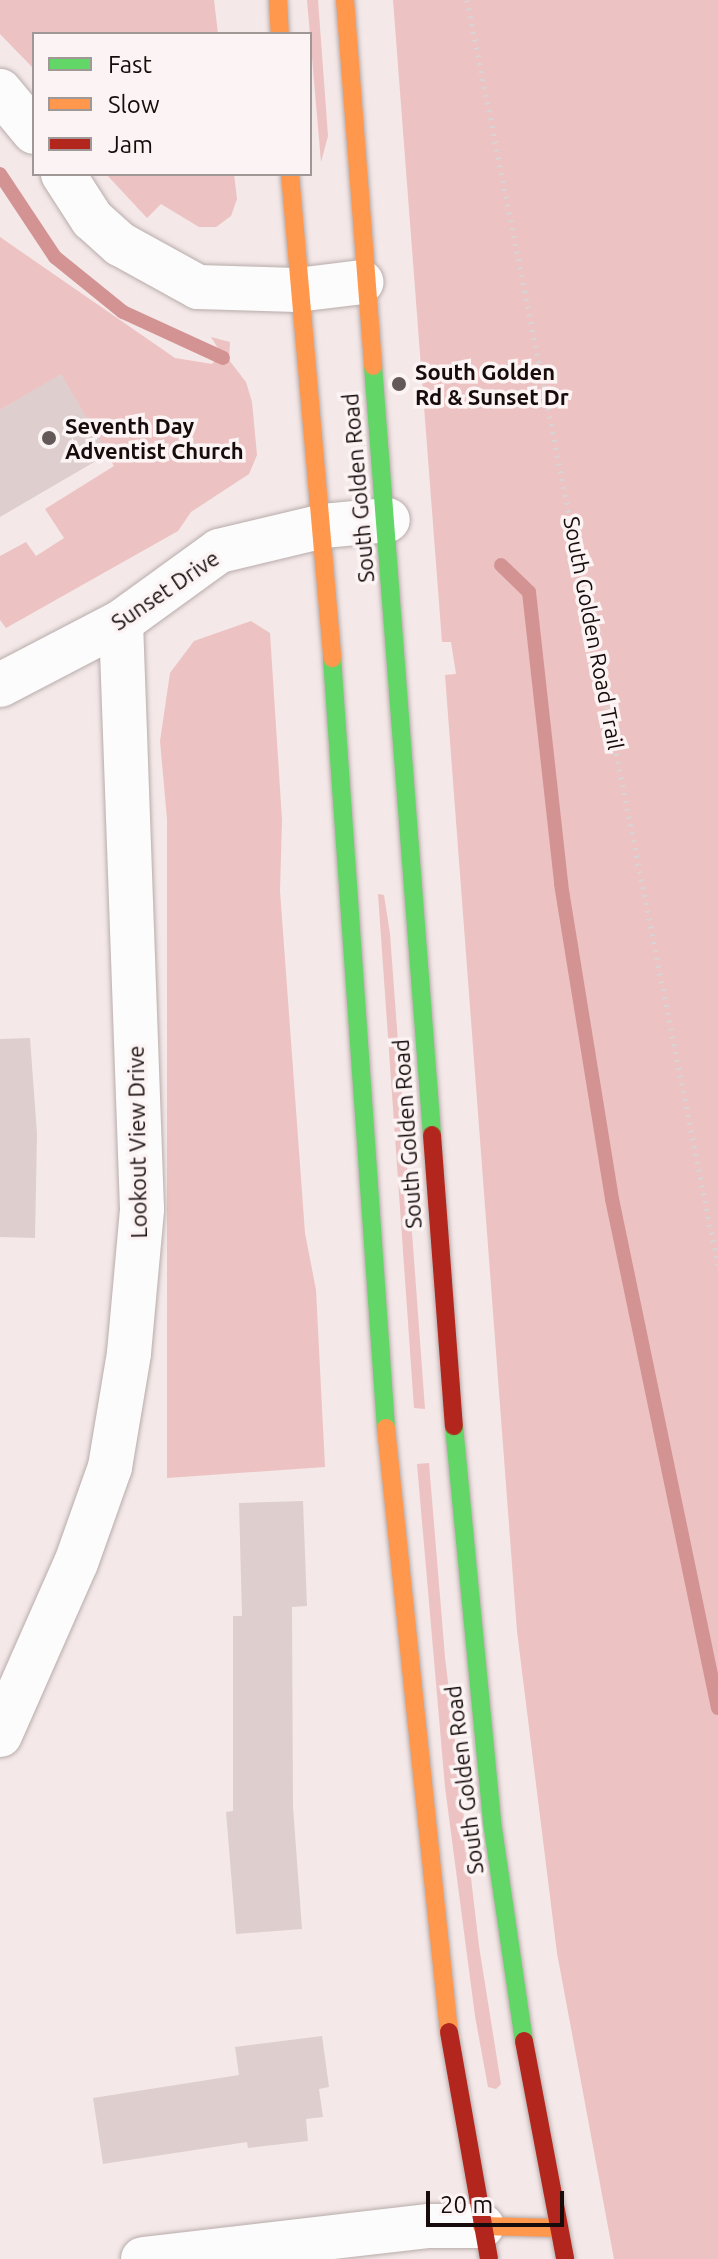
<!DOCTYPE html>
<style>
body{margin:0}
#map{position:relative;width:718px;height:2259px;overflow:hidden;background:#f4e8e8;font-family:Ubuntu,sans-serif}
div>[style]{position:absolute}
.green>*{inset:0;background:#ecc3c2}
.stream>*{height:14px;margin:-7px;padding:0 7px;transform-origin:7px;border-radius:7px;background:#d49393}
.building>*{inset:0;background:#decfce}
.path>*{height:5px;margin-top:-2.5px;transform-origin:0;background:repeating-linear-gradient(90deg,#d9d4d4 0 2px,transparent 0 8px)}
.roads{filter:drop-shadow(0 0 2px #b8acab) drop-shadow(0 0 2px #b8acab)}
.street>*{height:44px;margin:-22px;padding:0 22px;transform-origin:22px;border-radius:22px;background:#fdfcfc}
.fast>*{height:18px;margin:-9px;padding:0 9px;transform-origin:9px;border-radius:9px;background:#63d668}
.slow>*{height:18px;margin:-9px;padding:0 9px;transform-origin:9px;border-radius:9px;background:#ff974d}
.jam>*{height:18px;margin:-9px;padding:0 9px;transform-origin:9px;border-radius:9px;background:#b3261e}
.dots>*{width:22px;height:22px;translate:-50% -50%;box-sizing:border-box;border:4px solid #fcf4f4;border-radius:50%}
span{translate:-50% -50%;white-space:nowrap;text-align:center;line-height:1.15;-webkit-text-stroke:7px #fcf4f4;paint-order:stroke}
.poi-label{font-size:22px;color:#170b0b;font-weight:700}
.left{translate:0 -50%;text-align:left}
.street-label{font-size:22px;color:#170b0b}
.legend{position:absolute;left:32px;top:32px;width:280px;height:144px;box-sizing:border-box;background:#fcf4f4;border:2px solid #a09797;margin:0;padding:10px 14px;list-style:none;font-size:24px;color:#170b0b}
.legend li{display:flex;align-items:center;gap:16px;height:40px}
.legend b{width:40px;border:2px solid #a09797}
.scale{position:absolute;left:426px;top:2191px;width:138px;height:36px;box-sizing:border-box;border:4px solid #170b0b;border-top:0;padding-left:10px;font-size:24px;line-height:28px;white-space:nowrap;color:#170b0b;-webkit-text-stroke:6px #fcf4f4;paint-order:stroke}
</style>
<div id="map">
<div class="green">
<div style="clip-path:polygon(0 0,214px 0,218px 34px,34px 34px,34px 69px,0 34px)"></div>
<div style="clip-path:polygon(307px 0,318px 0,328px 136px,321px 162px)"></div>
<div style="clip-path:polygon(393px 0,718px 0,718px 2259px,614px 2259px,557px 1953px,517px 1631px,445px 675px,456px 674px,451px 642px,442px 642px)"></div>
<div style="clip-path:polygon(106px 174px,234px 174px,237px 199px,231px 216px,216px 227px,199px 227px,161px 204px,147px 218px)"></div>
<div style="clip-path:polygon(0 237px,175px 358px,212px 364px,221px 353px,211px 337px,230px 342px,229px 360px,246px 382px,252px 402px,257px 455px,249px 474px,191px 512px,178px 531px,6px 628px,0 620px,0 556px,26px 542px,36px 556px,64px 538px,45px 509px,114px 466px,61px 375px,0 410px)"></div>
<div style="clip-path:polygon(251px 621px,270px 633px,282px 820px,280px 891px,305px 1233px,316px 1290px,325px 1467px,167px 1478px,167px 819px,160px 741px,170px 673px,194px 641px)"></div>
<div style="clip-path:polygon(378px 894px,384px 895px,390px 934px,425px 1409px,414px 1408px)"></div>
<div style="clip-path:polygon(429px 1463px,445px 1657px,479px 1946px,501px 2084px,496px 2089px,488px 2087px,475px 2016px,445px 1787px,417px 1464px)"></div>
</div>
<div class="stream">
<div style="left:0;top:174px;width:100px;rotate:56.5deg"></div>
<div style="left:55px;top:257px;width:87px;rotate:39deg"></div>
<div style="left:123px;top:312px;width:110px;rotate:24.7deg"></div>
<div style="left:501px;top:565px;width:39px;rotate:44deg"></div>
<div style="left:529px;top:592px;width:294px;rotate:83.7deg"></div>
<div style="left:561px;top:884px;width:319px;rotate:80.8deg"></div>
<div style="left:612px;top:1199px;width:520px;rotate:78.24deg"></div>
</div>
<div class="building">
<div style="clip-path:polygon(61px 374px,108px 454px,0 517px,0 410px)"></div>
<div style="clip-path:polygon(30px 1038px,37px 1134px,35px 1238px,0 1237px,0 1039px)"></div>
<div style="clip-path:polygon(303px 1501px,307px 1606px,292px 1607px,293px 1807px,302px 1929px,236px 1934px,226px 1812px,233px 1811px,233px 1616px,242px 1616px,239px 1503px)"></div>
<div style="clip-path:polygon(322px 2036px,329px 2087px,319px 2089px,323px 2117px,306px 2119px,308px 2141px,248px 2148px,247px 2142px,103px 2164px,93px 2098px,239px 2075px,235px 2047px)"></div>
</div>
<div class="path">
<div style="left:467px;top:0;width:1291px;rotate:78.79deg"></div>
</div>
<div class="roads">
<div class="street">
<div style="left:0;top:91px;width:53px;rotate:50.3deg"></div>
<div style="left:63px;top:174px;width:54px;rotate:57.2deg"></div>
<div style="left:92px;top:219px;width:38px;rotate:42deg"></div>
<div style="left:120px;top:244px;width:89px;rotate:28.9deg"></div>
<div style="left:198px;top:287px;width:99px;rotate:1.7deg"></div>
<div style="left:297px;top:290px;width:65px;rotate:-7deg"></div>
<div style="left:0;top:685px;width:136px;rotate:-27.5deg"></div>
<div style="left:121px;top:622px;width:121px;rotate:-35.9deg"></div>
<div style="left:219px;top:551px;width:107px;rotate:-13.5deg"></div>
<div style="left:323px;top:526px;width:65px;rotate:-5.3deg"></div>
<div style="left:0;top:1735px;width:188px;rotate:-66.2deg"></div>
<div style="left:76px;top:1563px;width:102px;rotate:-70.5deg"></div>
<div style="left:110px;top:1467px;width:116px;rotate:-80.5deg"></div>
<div style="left:129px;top:1353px;width:145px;rotate:-84.8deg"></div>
<div style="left:142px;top:1209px;width:587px;rotate:-92.05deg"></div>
<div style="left:143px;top:2259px;width:288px;rotate:-6.6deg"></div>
<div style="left:429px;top:2226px;width:53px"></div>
</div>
<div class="fast">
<div style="left:373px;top:366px;width:771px;rotate:85.61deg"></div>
<div style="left:332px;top:658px;width:772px;rotate:85.99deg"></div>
<div style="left:454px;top:1426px;width:398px;rotate:84.5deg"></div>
<div style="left:492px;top:1822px;width:221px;rotate:81.7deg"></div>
</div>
<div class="slow">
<div style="left:278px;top:0;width:34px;rotate:87deg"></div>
<div style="left:345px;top:0;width:367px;rotate:85.6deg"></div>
<div style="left:290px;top:174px;width:486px;rotate:85deg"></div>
<div style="left:386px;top:1428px;width:607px;rotate:84.05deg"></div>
<div style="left:482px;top:2226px;width:76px;rotate:1.5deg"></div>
</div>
<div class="jam">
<div style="left:432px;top:1135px;width:292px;rotate:85.7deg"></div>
<div style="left:449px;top:2032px;width:230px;rotate:80deg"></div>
<div style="left:524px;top:2041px;width:222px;rotate:79.3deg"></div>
</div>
</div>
<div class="dots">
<div style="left:399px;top:384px;background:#645858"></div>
<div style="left:49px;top:438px;background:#645858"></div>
</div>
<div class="poi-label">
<span class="left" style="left:415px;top:384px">South Golden<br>Rd &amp; Sunset Dr</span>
<span class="left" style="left:65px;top:438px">Seventh Day<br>Adventist Church</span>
</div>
<div class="street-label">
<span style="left:358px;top:488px;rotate:-95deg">South Golden Road</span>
<span style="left:165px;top:590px;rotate:-34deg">Sunset Drive</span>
<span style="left:594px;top:633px;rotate:79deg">South Golden Road Trail</span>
<span style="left:407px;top:1134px;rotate:-94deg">South Golden Road</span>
<span style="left:137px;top:1142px;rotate:-91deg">Lookout View Drive</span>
<span style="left:464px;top:1780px;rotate:-97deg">South Golden Road</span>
</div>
<ul class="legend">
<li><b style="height:10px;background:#63d668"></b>Fast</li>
<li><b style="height:10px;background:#ff974d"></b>Slow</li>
<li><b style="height:10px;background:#b3261e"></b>Jam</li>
</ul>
<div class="scale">20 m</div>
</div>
